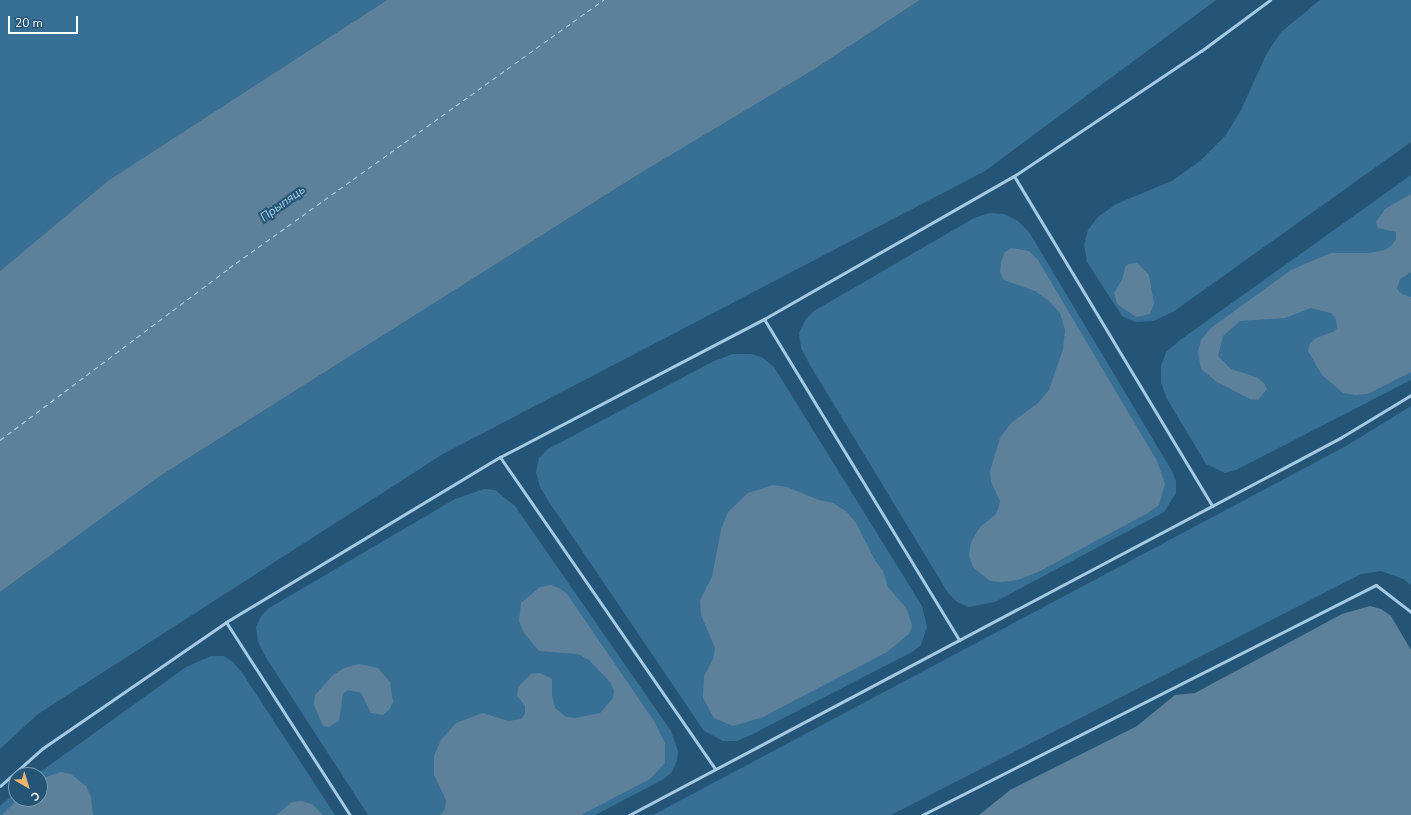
<!DOCTYPE html>
<meta charset="utf-8">
<style>
body{margin:0}
#map{position:relative;width:1411px;height:815px;overflow:hidden;background:#245577;font-family:"Nunito Sans",sans-serif}
div>[style]{position:absolute}
.green>*{inset:0;background:#386f95}
.water>*{inset:0;background:#5d819b}
.ferry>*{height:1px;margin-top:-0.5px;transform-origin:0;background:repeating-linear-gradient(90deg,#b0d4eb 0 5px,transparent 0 9px)}
.service>*{height:3px;margin:-1.5px;padding:0 1.5px;transform-origin:1.5px;border-radius:1.5px;background:#a6cae3}
span{translate:-50% -50%;white-space:nowrap;text-align:center;line-height:1.15;-webkit-text-stroke:4px #245577;paint-order:stroke}
.water-label{font-size:12px;color:#b0d4eb;font-style:italic}
.north{position:absolute;left:8px;top:767px;width:40px;height:40px;box-sizing:border-box;background:#245577;border:1px solid #7c99ad;border-radius:50%;rotate:142deg;font-size:11px;font-weight:700;line-height:16px;text-align:center;color:#fff}
.north::after{content:'';display:block;margin:auto;width:14px;height:18px;background:#edb36a;clip-path:polygon(50% 0,100% 100%,50% 72%,0 100%)}
.scale{position:absolute;left:8px;top:16px;width:70px;height:18px;box-sizing:border-box;border:2px solid #fff;border-top:0;padding-left:5px;font-size:12px;line-height:14px;white-space:nowrap;color:#fff;-webkit-text-stroke:3px #245577;paint-order:stroke}
</style>
<div id="map">
<div class="green">
<div style="clip-path:polygon(0 0,387px 0,109px 180px,0 271px)"></div>
<div style="clip-path:polygon(920px 0,1216px 0,985px 171px,443px 454px,38px 714px,0 749px,0 592px,160px 476px,639px 174px,813px 70px)"></div>
<div style="clip-path:polygon(1320px 0,1411px 0,1411px 142px,1173px 312px,1153px 321px,1135px 322px,1122px 316px,1087px 262px,1084px 245px,1088px 230px,1098px 217px,1116px 204px,1172px 181px,1200px 161px,1226px 135px,1241px 110px,1266px 55px,1281px 32px)"></div>
<div style="clip-path:polygon(1411px 175px,1411px 380px,1236px 470px,1225px 473px,1206px 464px,1167px 399px,1161px 383px,1161px 366px,1166px 352px,1180px 340px)"></div>
<div style="clip-path:polygon(990px 213px,1004px 214px,1018px 221px,1029px 232px,1172px 471px,1176px 481px,1176px 493px,1164px 512px,995px 602px,968px 607px,957px 602px,948px 593px,810px 365px,801px 348px,799px 333px,806px 319px,814px 311px,974px 218px)"></div>
<div style="clip-path:polygon(733px 354px,751px 354px,763px 358px,774px 367px,922px 606px,927px 627px,921px 645px,912px 652px,751px 735px,737px 741px,723px 741px,704px 731px,549px 502px,540px 487px,536px 472px,539px 458px,548px 449px,714px 361px)"></div>
<div style="clip-path:polygon(1411px 406px,1411px 585px,1403px 579px,1381px 571px,1361px 574px,891px 815px,653px 815px,1346px 446px)"></div>
<div style="clip-path:polygon(484px 489px,495px 490px,515px 506px,671px 731px,678px 751px,677px 761px,672px 772px,664px 779px,595px 815px,368px 815px,265px 656px,258px 642px,256px 627px,261px 616px,269px 608px,455px 499px)"></div>
<div style="clip-path:polygon(211px 656px,224px 656px,233px 662px,243px 674px,335px 815px,0 815px,0 806px,16px 792px,16px 799px,40px 799px,40px 775px,36px 775px,186px 667px)"></div>
</div>
<div class="water">
<div style="clip-path:polygon(387px 0,920px 0,813px 70px,639px 174px,160px 476px,0 592px,0 271px,109px 180px)"></div>
<div style="clip-path:polygon(1411px 194px,1411px 272px,1400px 279px,1397px 289px,1402px 294px,1411px 297px,1411px 372px,1368px 394px,1355px 395px,1343px 393px,1322px 375px,1308px 351px,1310px 343px,1316px 338px,1335px 331px,1337px 328px,1336px 319px,1331px 313px,1311px 308px,1285px 318px,1240px 321px,1223px 336px,1218px 356px,1231px 369px,1256px 377px,1264px 383px,1267px 389px,1258px 400px,1250px 399px,1217px 382px,1201px 369px,1198px 352px,1201px 340px,1211px 328px,1291px 270px,1331px 253px,1369px 253px,1385px 250px,1392px 245px,1396px 239px,1396px 232px,1378px 228px,1376px 222px,1385px 209px)"></div>
<div style="clip-path:polygon(1011px 248px,1029px 251px,1038px 260px,1157px 461px,1165px 484px,1159px 505px,1146px 514px,1038px 572px,1018px 580px,1002px 582px,990px 581px,973px 567px,969px 555px,971px 542px,980px 527px,995px 515px,998px 509px,1000px 501px,991px 482px,990px 471px,1000px 438px,1011px 423px,1038px 403px,1049px 390px,1063px 349px,1065px 330px,1060px 313px,1049px 301px,1035px 291px,1004px 280px,1000px 272px,1001px 262px,1005px 252px)"></div>
<div style="clip-path:polygon(1137px 263px,1149px 275px,1154px 304px,1150px 314px,1136px 317px,1117px 304px,1114px 293px,1122px 280px,1125px 268px,1128px 264px)"></div>
<div style="clip-path:polygon(773px 485px,787px 487px,819px 500px,833px 503px,847px 512px,856px 523px,876px 562px,883px 571px,888px 587px,907px 609px,912px 626px,909px 634px,887px 652px,763px 717px,733px 726px,714px 718px,703px 698px,704px 676px,713px 659px,715px 648px,701px 615px,700px 600px,712px 577px,721px 529px,728px 512px,748px 493px)"></div>
<div style="clip-path:polygon(551px 585px,559px 588px,567px 594px,654px 721px,665px 743px,665px 763px,650px 779px,581px 815px,440px 815px,445px 809px,446px 800px,434px 775px,434px 756px,441px 740px,456px 723px,483px 713px,508px 721px,521px 719px,525px 714px,525px 706px,517px 696px,518px 687px,531px 674px,540px 673px,552px 679px,552px 695px,555px 708px,566px 717px,575px 718px,600px 713px,613px 698px,614px 691px,610px 682px,589px 660px,578px 654px,539px 651px,524px 633px,519px 621px,521px 603px,540px 587px)"></div>
<div style="clip-path:polygon(1370px 606px,1381px 609px,1391px 616px,1411px 650px,1411px 815px,979px 815px,1010px 790px,1137px 726px,1175px 695px,1195px 693px,1342px 614px)"></div>
<div style="clip-path:polygon(359px 664px,378px 668px,390px 682px,393px 702px,389px 710px,383px 715px,371px 713px,361px 693px,348px 690px,343px 694px,339px 721px,329px 727px,323px 726px,314px 705px,315px 695px,333px 675px,344px 668px)"></div>
<div style="clip-path:polygon(61px 772px,71px 774px,86px 786px,91px 797px,93px 815px,2px 815px,18px 799px,40px 799px,40px 779px)"></div>
<div style="clip-path:polygon(302px 801px,312px 804px,323px 815px,276px 815px,292px 802px)"></div>
</div>
<div class="ferry">
<div style="left:0;top:440px;width:286px;rotate:-36.9deg"></div>
<div style="left:229px;top:268px;width:461px;rotate:-35.6deg"></div>
</div>
<div class="service">
<div style="left:1014px;top:176px;width:385px;rotate:59deg"></div>
<div style="left:764px;top:319px;width:376px;rotate:58.7deg"></div>
<div style="left:500px;top:457px;width:379px;rotate:55.4deg"></div>
<div style="left:226px;top:622px;width:229px;rotate:57.3deg"></div>
<div style="left:0;top:786px;width:57px;rotate:-41.5deg"></div>
<div style="left:43px;top:748px;width:222px;rotate:-34.5deg"></div>
<div style="left:226px;top:622px;width:320px;rotate:-31.1deg"></div>
<div style="left:500px;top:457px;width:298px;rotate:-27.6deg"></div>
<div style="left:764px;top:319px;width:288px;rotate:-29.8deg"></div>
<div style="left:1014px;top:176px;width:225px;rotate:-33.8deg"></div>
<div style="left:1201px;top:51px;width:86px;rotate:-36.5deg"></div>
<div style="left:629px;top:815px;width:805px;rotate:-27.93deg"></div>
<div style="left:1340px;top:438px;width:83px;rotate:-31.2deg"></div>
<div style="left:922px;top:815px;width:509px;rotate:-26.87deg"></div>
<div style="left:1376px;top:585px;width:44px;rotate:37.6deg"></div>
</div>
<div class="water-label">
<span style="left:283px;top:204px;rotate:-36deg">Прыпяць</span>
</div>
<div class="north">С</div>
<div class="scale">20 m</div>
</div>
